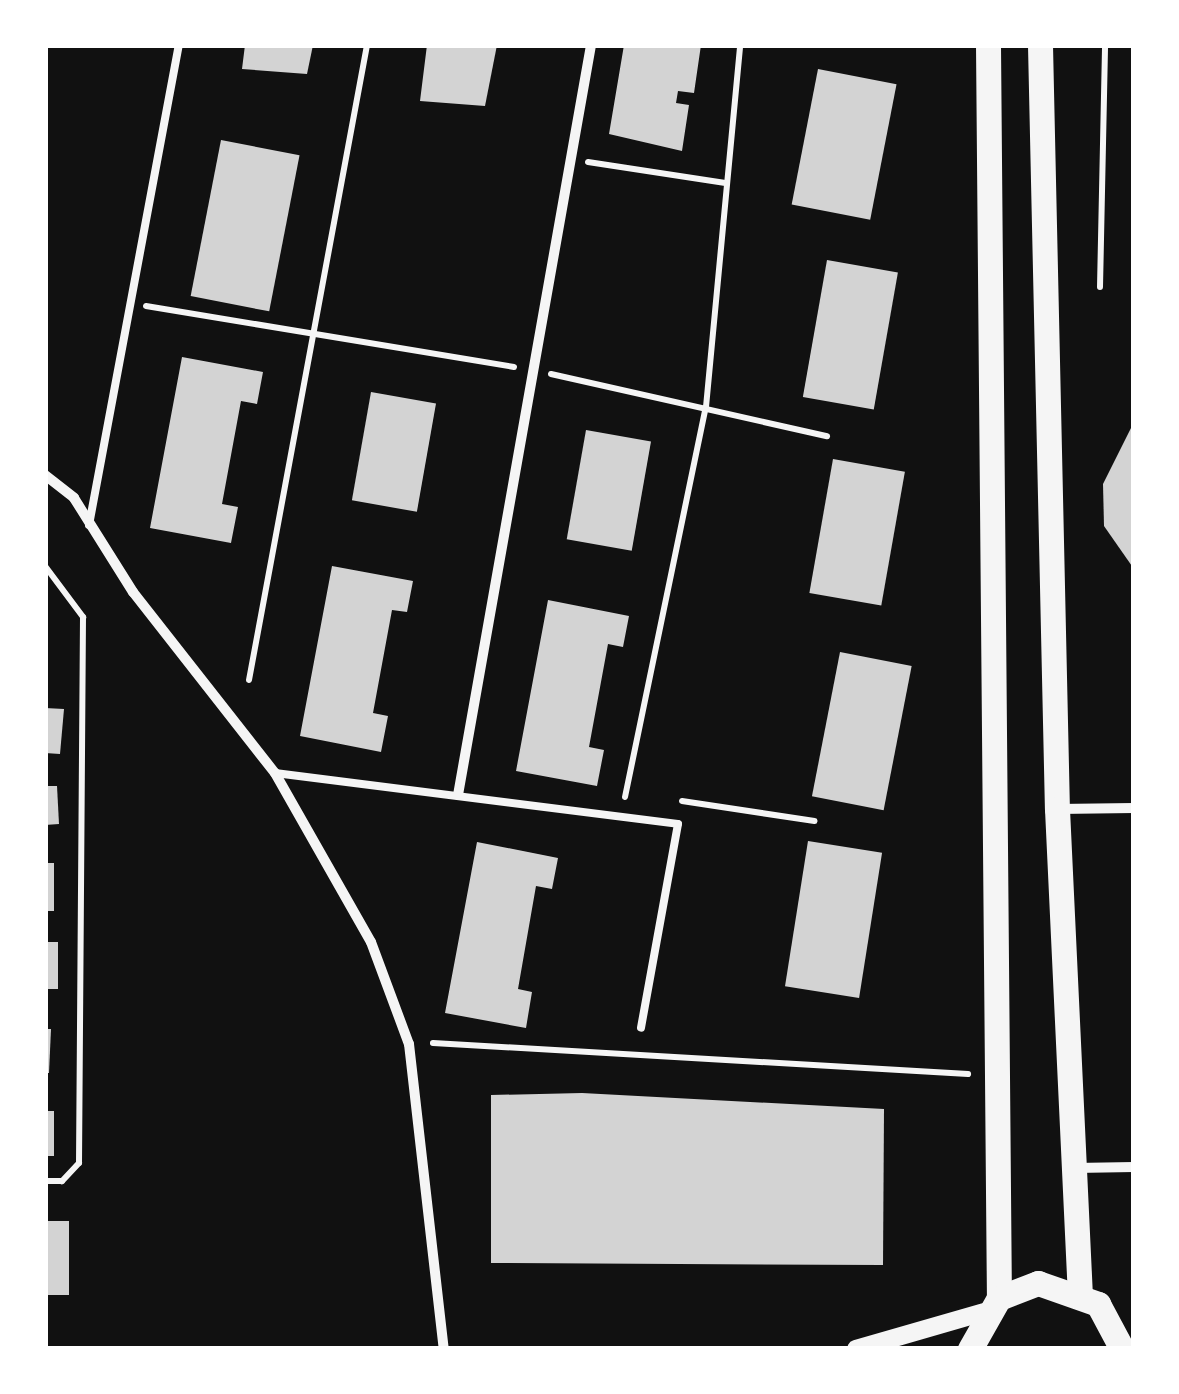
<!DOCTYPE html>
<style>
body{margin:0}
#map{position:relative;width:1179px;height:1394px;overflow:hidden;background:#111;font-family:"Public Sans",sans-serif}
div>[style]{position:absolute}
.building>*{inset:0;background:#d3d3d3;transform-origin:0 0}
.path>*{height:6px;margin:-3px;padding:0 3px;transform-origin:3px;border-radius:3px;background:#f5f5f5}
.service>*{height:8px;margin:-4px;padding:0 4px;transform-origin:4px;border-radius:4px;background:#f5f5f5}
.minor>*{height:10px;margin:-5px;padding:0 5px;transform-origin:5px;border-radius:5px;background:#f5f5f5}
.tertiary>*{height:18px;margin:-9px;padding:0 9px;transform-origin:9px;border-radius:9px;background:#f5f5f5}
.primary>*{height:25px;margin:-12.5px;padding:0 12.5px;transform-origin:12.5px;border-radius:12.5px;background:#f5f5f5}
span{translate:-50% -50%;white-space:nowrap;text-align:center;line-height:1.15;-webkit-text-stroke:8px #fff;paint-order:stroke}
.frame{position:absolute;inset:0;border:48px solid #fff;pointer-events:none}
</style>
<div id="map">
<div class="building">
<div style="clip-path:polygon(245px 45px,313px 45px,307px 74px,242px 69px)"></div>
<div style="clip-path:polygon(427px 45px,497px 45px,485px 106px,420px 101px)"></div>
<div style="clip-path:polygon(624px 45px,701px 45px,694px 93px,678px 91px,676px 103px,689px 105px,682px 151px,609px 134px)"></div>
<div style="left:818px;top:69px;width:80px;height:138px;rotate:11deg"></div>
<div style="left:221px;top:140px;width:80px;height:159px;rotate:11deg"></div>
<div style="left:827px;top:260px;width:72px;height:139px;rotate:10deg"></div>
<div style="clip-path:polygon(182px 357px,263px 372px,257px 404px,241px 401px,222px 504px,238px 507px,231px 543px,150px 528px)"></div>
<div style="left:371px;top:392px;width:66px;height:110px;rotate:10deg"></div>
<div style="clip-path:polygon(1134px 422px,1134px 569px,1104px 526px,1103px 484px)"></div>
<div style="left:586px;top:430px;width:66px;height:111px;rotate:10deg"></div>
<div style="left:833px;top:459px;width:73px;height:136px;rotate:10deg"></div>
<div style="clip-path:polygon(332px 566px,413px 581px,407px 612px,392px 610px,373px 713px,388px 716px,381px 752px,300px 736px)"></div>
<div style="clip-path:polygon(548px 600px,629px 616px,623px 647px,608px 644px,589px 747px,604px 750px,597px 786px,516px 771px)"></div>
<div style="left:840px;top:652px;width:73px;height:147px;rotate:11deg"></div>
<div style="clip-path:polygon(45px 708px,64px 709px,60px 754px,45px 753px)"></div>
<div style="clip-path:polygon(45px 786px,57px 786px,59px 824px,45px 825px)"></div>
<div style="left:808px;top:841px;width:75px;height:147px;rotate:9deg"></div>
<div style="clip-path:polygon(477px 842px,558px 858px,552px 889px,536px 886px,518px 989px,532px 992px,526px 1028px,445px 1013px)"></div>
<div style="left:45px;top:863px;width:9px;height:48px"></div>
<div style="left:45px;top:942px;width:13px;height:47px"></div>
<div style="clip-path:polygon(45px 1029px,51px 1029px,49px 1073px,45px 1073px)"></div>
<div style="clip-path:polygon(582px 1093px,884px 1109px,883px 1265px,491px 1263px,491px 1095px)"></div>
<div style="left:45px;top:1111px;width:9px;height:45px"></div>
<div style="left:45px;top:1221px;width:24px;height:74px"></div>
</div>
<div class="path">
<div style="left:588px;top:162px;width:139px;rotate:8.7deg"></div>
<div style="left:1100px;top:287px;width:242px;rotate:-88.8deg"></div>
<div style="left:146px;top:306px;width:373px;rotate:9.4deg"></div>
<div style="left:551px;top:374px;width:283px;rotate:12.7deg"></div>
<div style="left:45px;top:566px;width:64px;rotate:53.3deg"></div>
<div style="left:83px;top:617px;width:546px;rotate:90.42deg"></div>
<div style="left:79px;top:1163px;width:25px;rotate:133deg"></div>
<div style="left:62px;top:1181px;width:17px;rotate:180deg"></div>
<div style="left:249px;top:680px;width:646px;rotate:-79.47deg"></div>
<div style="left:625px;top:797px;width:398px;rotate:-78.3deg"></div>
<div style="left:706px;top:407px;width:364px;rotate:-84.6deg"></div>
<div style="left:682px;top:801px;width:134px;rotate:8.6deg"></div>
<div style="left:433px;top:1043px;width:536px;rotate:3.32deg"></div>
</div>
<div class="service">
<div style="left:89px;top:525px;width:488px;rotate:-79.4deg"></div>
<div style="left:275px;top:773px;width:406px;rotate:7.2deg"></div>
<div style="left:678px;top:824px;width:207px;rotate:100.3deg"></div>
</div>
<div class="minor">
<div style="left:45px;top:475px;width:37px;rotate:38deg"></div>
<div style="left:74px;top:498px;width:111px;rotate:57.9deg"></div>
<div style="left:133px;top:592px;width:230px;rotate:51.9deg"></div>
<div style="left:275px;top:773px;width:194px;rotate:60.4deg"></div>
<div style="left:371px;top:942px;width:109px;rotate:69.6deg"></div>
<div style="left:409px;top:1044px;width:307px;rotate:83.5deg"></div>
<div style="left:458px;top:795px;width:762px;rotate:-79.94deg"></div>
<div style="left:1058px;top:809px;width:76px;rotate:-0.8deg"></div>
<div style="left:1075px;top:1168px;width:59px;rotate:-1deg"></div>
</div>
<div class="tertiary">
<div style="left:856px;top:1349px;width:133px;rotate:-16.1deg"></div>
</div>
<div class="primary">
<div style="left:988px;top:45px;width:1253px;rotate:89.5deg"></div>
<div style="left:1040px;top:45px;width:764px;rotate:88.73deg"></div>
<div style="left:1057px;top:809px;width:483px;rotate:87.3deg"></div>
<div style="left:970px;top:1349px;width:59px;rotate:-60.4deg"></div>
<div style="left:999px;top:1298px;width:42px;rotate:-21deg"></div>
<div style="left:1038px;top:1283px;width:64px;rotate:19.3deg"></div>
<div style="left:1098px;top:1304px;width:51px;rotate:61.9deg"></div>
</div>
<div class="frame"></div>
</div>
